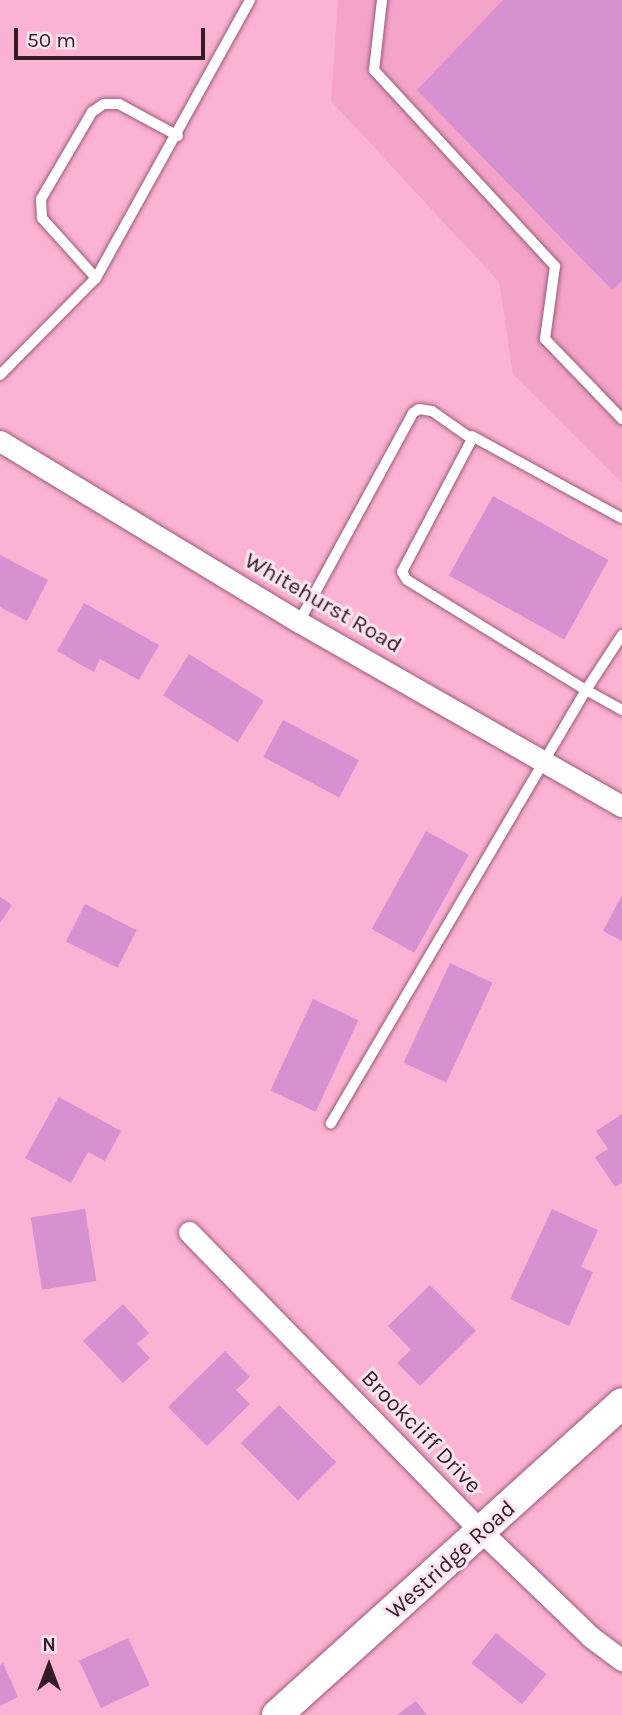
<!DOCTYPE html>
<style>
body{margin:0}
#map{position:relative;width:622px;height:1715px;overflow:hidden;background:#fcb2d4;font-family:Karla,sans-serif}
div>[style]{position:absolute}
.built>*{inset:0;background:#f4a4c9}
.building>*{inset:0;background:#d791d1;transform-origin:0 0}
.roads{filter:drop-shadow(0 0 2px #9c5a7a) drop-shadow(0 0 2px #9c5a7a)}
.service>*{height:10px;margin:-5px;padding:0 5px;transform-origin:5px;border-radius:5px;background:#fff}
.minor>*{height:21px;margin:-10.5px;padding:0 10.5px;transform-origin:10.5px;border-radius:10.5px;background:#fff}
.secondary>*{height:30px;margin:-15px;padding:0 15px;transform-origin:15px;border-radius:15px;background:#fff}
span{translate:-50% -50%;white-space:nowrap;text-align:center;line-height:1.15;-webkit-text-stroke:6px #fce5ef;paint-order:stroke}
.street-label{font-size:23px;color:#351a28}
.north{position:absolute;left:14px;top:1631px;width:70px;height:70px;-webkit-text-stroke:5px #fce5ef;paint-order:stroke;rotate:0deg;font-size:19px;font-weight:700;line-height:28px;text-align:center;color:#351a28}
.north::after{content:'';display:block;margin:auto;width:24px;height:32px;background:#351a28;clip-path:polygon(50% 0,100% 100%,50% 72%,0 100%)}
.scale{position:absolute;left:14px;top:28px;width:191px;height:32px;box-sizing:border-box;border:4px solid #351a28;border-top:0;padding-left:9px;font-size:21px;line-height:24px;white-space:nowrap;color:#351a28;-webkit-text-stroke:5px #fce5ef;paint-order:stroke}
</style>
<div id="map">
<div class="built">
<div style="clip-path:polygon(338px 0,622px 0,622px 483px,513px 374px,499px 282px,331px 101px)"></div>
</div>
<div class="building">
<div style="clip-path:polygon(503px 0,622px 0,622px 281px,612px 290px,417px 90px)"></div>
<div style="left:493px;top:496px;width:132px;height:91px;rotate:29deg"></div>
<div style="clip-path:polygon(0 555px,48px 580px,27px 621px,0 607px)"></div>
<div style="clip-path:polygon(84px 603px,159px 645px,139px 680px,100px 659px,94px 672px,57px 651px)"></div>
<div style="left:189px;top:654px;width:88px;height:49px;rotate:32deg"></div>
<div style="left:283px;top:720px;width:86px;height:42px;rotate:28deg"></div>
<div style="left:426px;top:831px;width:49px;height:112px;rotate:29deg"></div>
<div style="clip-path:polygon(622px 895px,622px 941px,603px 931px)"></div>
<div style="clip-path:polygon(0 897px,12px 905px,0 923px)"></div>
<div style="left:85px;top:904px;width:58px;height:42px;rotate:27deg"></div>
<div style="left:450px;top:963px;width:47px;height:110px;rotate:25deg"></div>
<div style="left:313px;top:999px;width:50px;height:101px;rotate:25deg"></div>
<div style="clip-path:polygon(59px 1097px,121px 1131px,105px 1161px,88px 1152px,71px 1183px,25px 1158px)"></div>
<div style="clip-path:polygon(622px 1114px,622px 1183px,615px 1187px,595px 1157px,608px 1149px,596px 1131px)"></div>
<div style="left:85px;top:1209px;width:73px;height:55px;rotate:81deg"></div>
<div style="clip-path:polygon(552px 1209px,598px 1230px,581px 1267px,593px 1272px,569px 1326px,510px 1299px)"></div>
<div style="clip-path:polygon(430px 1285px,476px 1331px,420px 1386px,397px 1363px,411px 1350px,388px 1326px)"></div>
<div style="clip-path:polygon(123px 1304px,149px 1333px,137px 1344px,150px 1358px,123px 1383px,83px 1341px)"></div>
<div style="clip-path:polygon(225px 1351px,250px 1377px,236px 1390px,250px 1404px,207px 1446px,168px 1407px)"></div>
<div style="left:279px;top:1405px;width:81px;height:54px;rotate:45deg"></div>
<div style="left:496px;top:1633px;width:65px;height:39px;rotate:39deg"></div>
<div style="left:128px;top:1638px;width:52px;height:54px;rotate:65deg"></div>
<div style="clip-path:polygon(3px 1663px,18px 1697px,0 1706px,0 1665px)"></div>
<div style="clip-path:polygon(416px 1701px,427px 1715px,397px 1715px)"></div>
</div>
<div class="roads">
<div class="service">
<div style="left:382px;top:0;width:70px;rotate:96.5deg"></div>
<div style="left:374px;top:70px;width:267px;rotate:47.3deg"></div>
<div style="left:555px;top:266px;width:74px;rotate:97.8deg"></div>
<div style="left:545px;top:339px;width:111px;rotate:46.1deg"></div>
<div style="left:96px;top:278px;width:81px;rotate:-132deg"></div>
<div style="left:42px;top:218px;width:19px;rotate:-93deg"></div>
<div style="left:41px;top:199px;width:101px;rotate:-59.6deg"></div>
<div style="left:92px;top:112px;width:14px;rotate:-34deg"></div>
<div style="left:104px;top:104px;width:15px"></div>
<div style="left:119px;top:104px;width:67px;rotate:28.5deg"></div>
<div style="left:0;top:375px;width:136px;rotate:-45.3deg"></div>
<div style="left:96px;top:278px;width:318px;rotate:-61deg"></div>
<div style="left:472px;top:436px;width:171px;rotate:28.7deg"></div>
<div style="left:299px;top:622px;width:238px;rotate:-61.4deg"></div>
<div style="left:413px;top:413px;width:7px;rotate:-34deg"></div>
<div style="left:419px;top:409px;width:13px;rotate:9deg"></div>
<div style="left:432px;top:411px;width:49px;rotate:35deg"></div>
<div style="left:472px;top:439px;width:150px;rotate:117.8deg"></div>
<div style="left:402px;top:572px;width:9px;rotate:58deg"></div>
<div style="left:407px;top:580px;width:210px;rotate:31.6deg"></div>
<div style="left:586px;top:690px;width:503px;rotate:120.49deg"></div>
<div style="left:622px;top:635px;width:66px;rotate:123.2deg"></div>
<div style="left:586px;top:690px;width:41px;rotate:29.1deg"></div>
</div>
<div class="minor">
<div style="left:0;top:441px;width:350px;rotate:31.2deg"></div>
<div style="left:299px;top:622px;width:372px;rotate:29.7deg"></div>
<div style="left:189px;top:1232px;width:421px;rotate:45.7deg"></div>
<div style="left:483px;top:1533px;width:150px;rotate:43.9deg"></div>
<div style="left:591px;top:1637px;width:39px;rotate:37deg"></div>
</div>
<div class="secondary">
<div style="left:277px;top:1715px;width:465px;rotate:-42.1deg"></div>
</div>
</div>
<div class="street-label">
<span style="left:323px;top:603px;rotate:30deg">Whitehurst Road</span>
<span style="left:421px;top:1432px;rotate:46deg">Brookcliff Drive</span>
<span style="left:451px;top:1560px;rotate:-42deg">Westridge Road</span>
</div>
<div class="north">N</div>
<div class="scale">50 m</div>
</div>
